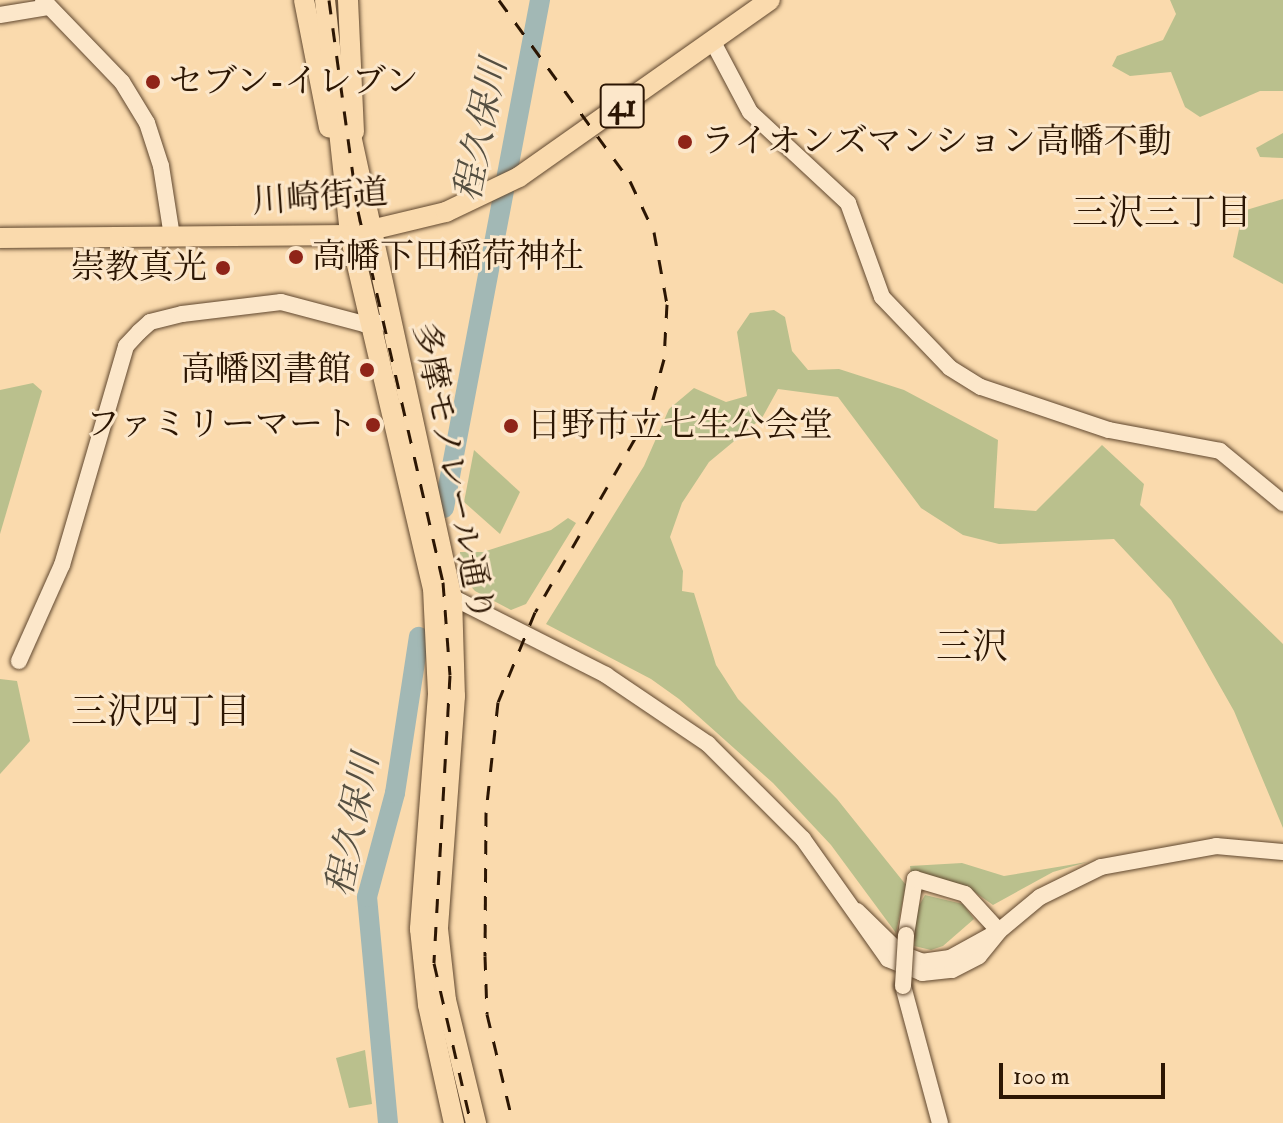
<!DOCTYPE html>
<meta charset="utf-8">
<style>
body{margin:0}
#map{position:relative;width:1283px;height:1123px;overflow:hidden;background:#fadaad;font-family:"IM FELL Double Pica","Noto Serif JP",serif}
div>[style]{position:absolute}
.green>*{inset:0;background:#bac08d}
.river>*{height:20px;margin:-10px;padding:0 10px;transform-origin:10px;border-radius:10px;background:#a2b8b5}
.roads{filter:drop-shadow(0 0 2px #60472e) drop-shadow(0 0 2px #60472e)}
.minor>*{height:16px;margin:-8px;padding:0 8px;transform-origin:8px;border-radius:8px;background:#fce7ca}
.major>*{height:20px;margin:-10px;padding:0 10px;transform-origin:10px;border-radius:10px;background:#fadaad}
.rail>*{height:3px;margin-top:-1.5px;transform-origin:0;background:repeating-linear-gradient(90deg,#2c1603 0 14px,transparent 0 28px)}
.bridges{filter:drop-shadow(0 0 2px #60472e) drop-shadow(0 0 2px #60472e)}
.minor-bridge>*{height:16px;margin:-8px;padding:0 8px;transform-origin:8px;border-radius:8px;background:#fce7ca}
.dots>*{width:22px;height:22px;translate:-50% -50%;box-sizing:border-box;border:4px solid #fce7ca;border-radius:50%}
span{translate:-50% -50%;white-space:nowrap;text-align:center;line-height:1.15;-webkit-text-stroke:6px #fce7ca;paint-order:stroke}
.shield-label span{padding:2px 6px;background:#fce7ca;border:2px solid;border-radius:6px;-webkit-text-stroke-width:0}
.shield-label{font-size:32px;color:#2c1603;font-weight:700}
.poi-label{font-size:34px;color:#2c1603}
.left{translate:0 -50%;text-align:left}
.right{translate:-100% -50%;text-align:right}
.street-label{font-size:34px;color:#2c1603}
.water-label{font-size:36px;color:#554f41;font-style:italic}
.neighbourhood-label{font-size:36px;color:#2c1603}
.scale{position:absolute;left:999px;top:1063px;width:166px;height:36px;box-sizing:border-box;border:4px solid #2c1603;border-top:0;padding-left:10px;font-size:24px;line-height:28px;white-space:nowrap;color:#2c1603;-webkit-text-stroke:6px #fce7ca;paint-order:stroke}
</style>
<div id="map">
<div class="green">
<div style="clip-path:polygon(1170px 0,1283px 0,1283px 91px,1260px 91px,1200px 117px,1185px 107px,1171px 72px,1130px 76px,1112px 66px,1117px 56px,1163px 40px,1176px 14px)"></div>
<div style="clip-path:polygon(1283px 133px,1283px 158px,1260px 157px,1256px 148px)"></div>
<div style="clip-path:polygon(1283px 199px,1283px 284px,1233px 257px,1243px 211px)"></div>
<div style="clip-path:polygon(774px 310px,785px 317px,792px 351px,808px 370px,839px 369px,904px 390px,998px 440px,994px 508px,1036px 511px,1102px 445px,1144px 484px,1140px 505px,1283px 644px,1283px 828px,1234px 711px,1171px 600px,1114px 539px,999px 544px,963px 535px,921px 508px,838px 397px,778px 389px,762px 418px,709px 462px,682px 503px,670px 537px,683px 571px,682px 591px,694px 593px,716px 665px,738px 699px,837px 799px,906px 885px,896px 933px,831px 845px,773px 783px,679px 699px,651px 679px,546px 624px,644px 466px,669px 409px,694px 388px,726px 402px,747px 396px,737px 332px,750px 313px)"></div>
<div style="clip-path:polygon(33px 383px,42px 391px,0 534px,0 390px)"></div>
<div style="clip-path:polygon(474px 450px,520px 492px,500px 534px,464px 502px)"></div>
<div style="clip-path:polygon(568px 518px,576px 523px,526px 604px,511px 610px,475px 591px,459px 573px,460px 552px,483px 552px,551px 530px)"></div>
<div style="clip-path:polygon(0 679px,17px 681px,30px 741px,0 774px)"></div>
<div style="clip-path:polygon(1087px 862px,1053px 872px,993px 905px,966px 886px,920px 876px,911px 873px,910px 866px,962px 863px,1004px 876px)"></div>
<div style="clip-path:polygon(925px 895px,963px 904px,974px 919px,943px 946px,931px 950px,914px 946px,916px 911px)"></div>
<div style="clip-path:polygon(365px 1050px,372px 1104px,349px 1108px,336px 1058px)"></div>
</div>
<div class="river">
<div style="left:444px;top:508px;width:517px;rotate:-79.3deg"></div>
<div style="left:388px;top:1123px;width:227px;rotate:-95.3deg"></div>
<div style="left:367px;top:897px;width:108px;rotate:-74.9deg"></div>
<div style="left:395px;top:793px;width:158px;rotate:-81.3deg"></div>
</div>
<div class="roads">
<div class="minor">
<div style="left:43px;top:0;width:114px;rotate:46.1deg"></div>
<div style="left:122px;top:82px;width:48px;rotate:58.6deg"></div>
<div style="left:147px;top:123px;width:45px;rotate:72deg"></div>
<div style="left:161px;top:166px;width:71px;rotate:81.1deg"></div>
<div style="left:0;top:15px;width:50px;rotate:-9.3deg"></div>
<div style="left:714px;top:44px;width:77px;rotate:62.1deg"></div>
<div style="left:750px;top:112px;width:134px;rotate:42.9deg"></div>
<div style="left:848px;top:203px;width:100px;rotate:70.1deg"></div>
<div style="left:882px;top:297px;width:98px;rotate:46.2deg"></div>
<div style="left:950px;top:368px;width:36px;rotate:32deg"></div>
<div style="left:981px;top:387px;width:135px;rotate:18.6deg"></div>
<div style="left:1109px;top:430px;width:113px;rotate:10.7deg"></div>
<div style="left:1220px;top:451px;width:82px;rotate:39.5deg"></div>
<div style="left:442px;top:592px;width:184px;rotate:26.8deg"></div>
<div style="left:606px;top:675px;width:123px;rotate:34.1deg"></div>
<div style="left:708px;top:744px;width:134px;rotate:45deg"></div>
<div style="left:803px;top:839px;width:147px;rotate:54.7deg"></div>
<div style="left:888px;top:959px;width:37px;rotate:22deg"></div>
<div style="left:922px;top:973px;width:30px;rotate:-6deg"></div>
<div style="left:952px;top:970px;width:30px;rotate:-27deg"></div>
<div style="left:979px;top:956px;width:32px;rotate:-51deg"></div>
<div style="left:999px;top:931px;width:56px;rotate:151.1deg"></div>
<div style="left:950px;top:958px;width:27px;rotate:172deg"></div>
<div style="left:923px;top:962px;width:25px;rotate:-159deg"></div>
<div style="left:900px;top:953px;width:60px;rotate:-135.7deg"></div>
<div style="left:19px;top:661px;width:105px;rotate:-65.9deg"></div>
<div style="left:62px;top:565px;width:228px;rotate:-73.7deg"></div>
<div style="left:126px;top:346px;width:19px;rotate:-47deg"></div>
<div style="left:139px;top:332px;width:15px;rotate:-42deg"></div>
<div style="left:150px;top:322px;width:33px;rotate:-14deg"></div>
<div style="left:182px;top:314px;width:100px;rotate:-6.9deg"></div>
<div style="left:281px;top:302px;width:86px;rotate:14.8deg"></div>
<div style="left:364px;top:324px;width:27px;rotate:-4deg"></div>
<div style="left:906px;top:935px;width:57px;rotate:-80.9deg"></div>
<div style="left:915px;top:879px;width:52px;rotate:16.7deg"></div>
<div style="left:965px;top:894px;width:50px;rotate:47.4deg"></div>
<div style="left:999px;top:931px;width:53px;rotate:-39.7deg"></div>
<div style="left:1040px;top:897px;width:68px;rotate:-26.2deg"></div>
<div style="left:1101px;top:867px;width:117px;rotate:-10.3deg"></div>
<div style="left:1216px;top:846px;width:67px;rotate:5.1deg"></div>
<div style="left:903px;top:986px;width:142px;rotate:74.9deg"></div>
</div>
<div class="major">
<div style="left:304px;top:0;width:130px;rotate:78.9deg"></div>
<div style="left:325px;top:0;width:236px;rotate:83.9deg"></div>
<div style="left:350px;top:235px;width:363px;rotate:76.8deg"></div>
<div style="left:433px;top:588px;width:106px;rotate:87.3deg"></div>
<div style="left:438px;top:694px;width:236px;rotate:94.4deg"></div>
<div style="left:420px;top:929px;width:76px;rotate:84deg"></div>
<div style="left:428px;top:1005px;width:121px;rotate:77.6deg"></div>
<div style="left:348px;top:0;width:132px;rotate:87.4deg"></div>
<div style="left:347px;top:117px;width:491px;rotate:77.7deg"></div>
<div style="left:452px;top:597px;width:99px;rotate:88.3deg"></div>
<div style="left:455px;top:696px;width:234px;rotate:94.2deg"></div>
<div style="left:438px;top:929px;width:71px;rotate:83.6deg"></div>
<div style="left:446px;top:1000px;width:127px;rotate:76.3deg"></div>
<div style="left:0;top:238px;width:350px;rotate:-0.5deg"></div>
<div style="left:350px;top:235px;width:99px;rotate:-13.5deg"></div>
<div style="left:446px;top:212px;width:81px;rotate:-25.6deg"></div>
<div style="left:519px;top:177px;width:307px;rotate:-35.2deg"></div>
</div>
</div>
<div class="rail">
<div style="left:329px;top:0;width:213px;rotate:82.2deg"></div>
<div style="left:358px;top:211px;width:381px;rotate:77.1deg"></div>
<div style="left:443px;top:582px;width:93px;rotate:85.7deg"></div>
<div style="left:450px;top:675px;width:288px;rotate:93.2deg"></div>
<div style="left:434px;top:963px;width:164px;rotate:77deg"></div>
<div style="left:499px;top:0;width:223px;rotate:54.1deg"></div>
<div style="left:630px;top:181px;width:56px;rotate:64.8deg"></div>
<div style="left:654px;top:232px;width:73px;rotate:79.8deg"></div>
<div style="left:667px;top:304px;width:55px;rotate:93.1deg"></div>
<div style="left:664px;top:359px;width:57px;rotate:105.3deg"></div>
<div style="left:649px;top:414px;width:228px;rotate:119.9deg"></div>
<div style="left:535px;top:612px;width:97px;rotate:112.3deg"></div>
<div style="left:498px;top:702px;width:111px;rotate:96.2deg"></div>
<div style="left:486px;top:812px;width:144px;rotate:90.4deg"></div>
<div style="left:485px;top:956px;width:58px;rotate:88deg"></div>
<div style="left:487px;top:1014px;width:112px;rotate:76.6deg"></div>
</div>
<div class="bridges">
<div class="minor-bridge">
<div style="left:903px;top:986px;width:51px;rotate:-86.6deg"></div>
</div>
</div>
<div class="dots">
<div style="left:153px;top:82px;background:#8f2418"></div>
<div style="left:685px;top:142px;background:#8f2418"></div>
<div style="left:296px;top:257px;background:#8f2418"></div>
<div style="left:223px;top:268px;background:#8f2418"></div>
<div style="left:367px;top:370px;background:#8f2418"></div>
<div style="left:373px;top:425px;background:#8f2418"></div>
<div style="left:511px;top:426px;background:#8f2418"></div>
</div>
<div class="shield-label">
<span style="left:622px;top:106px">41</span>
</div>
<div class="poi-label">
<span class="left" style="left:169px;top:82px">セブン-イレブン</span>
<span class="left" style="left:701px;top:142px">ライオンズマンション高幡不動</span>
<span class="left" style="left:312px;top:257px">高幡下田稲荷神社</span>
<span class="right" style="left:207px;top:268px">崇教真光</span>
<span class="right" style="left:351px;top:370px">高幡図書館</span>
<span class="right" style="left:357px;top:425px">ファミリーマート</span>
<span class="left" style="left:527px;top:426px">日野市立七生公会堂</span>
</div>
<div class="street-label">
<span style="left:320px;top:197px;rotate:-4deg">川崎街道</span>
<span style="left:453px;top:472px;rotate:79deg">多摩モノレール通り</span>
</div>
<div class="water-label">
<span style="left:481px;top:130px;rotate:-79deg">程久保川</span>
<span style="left:353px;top:825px;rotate:-79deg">程久保川</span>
</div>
<div class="neighbourhood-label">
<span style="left:1162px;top:213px">三沢三丁目</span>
<span style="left:972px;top:647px">三沢</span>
<span style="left:161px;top:712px">三沢四丁目</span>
</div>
<div class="scale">100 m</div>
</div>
